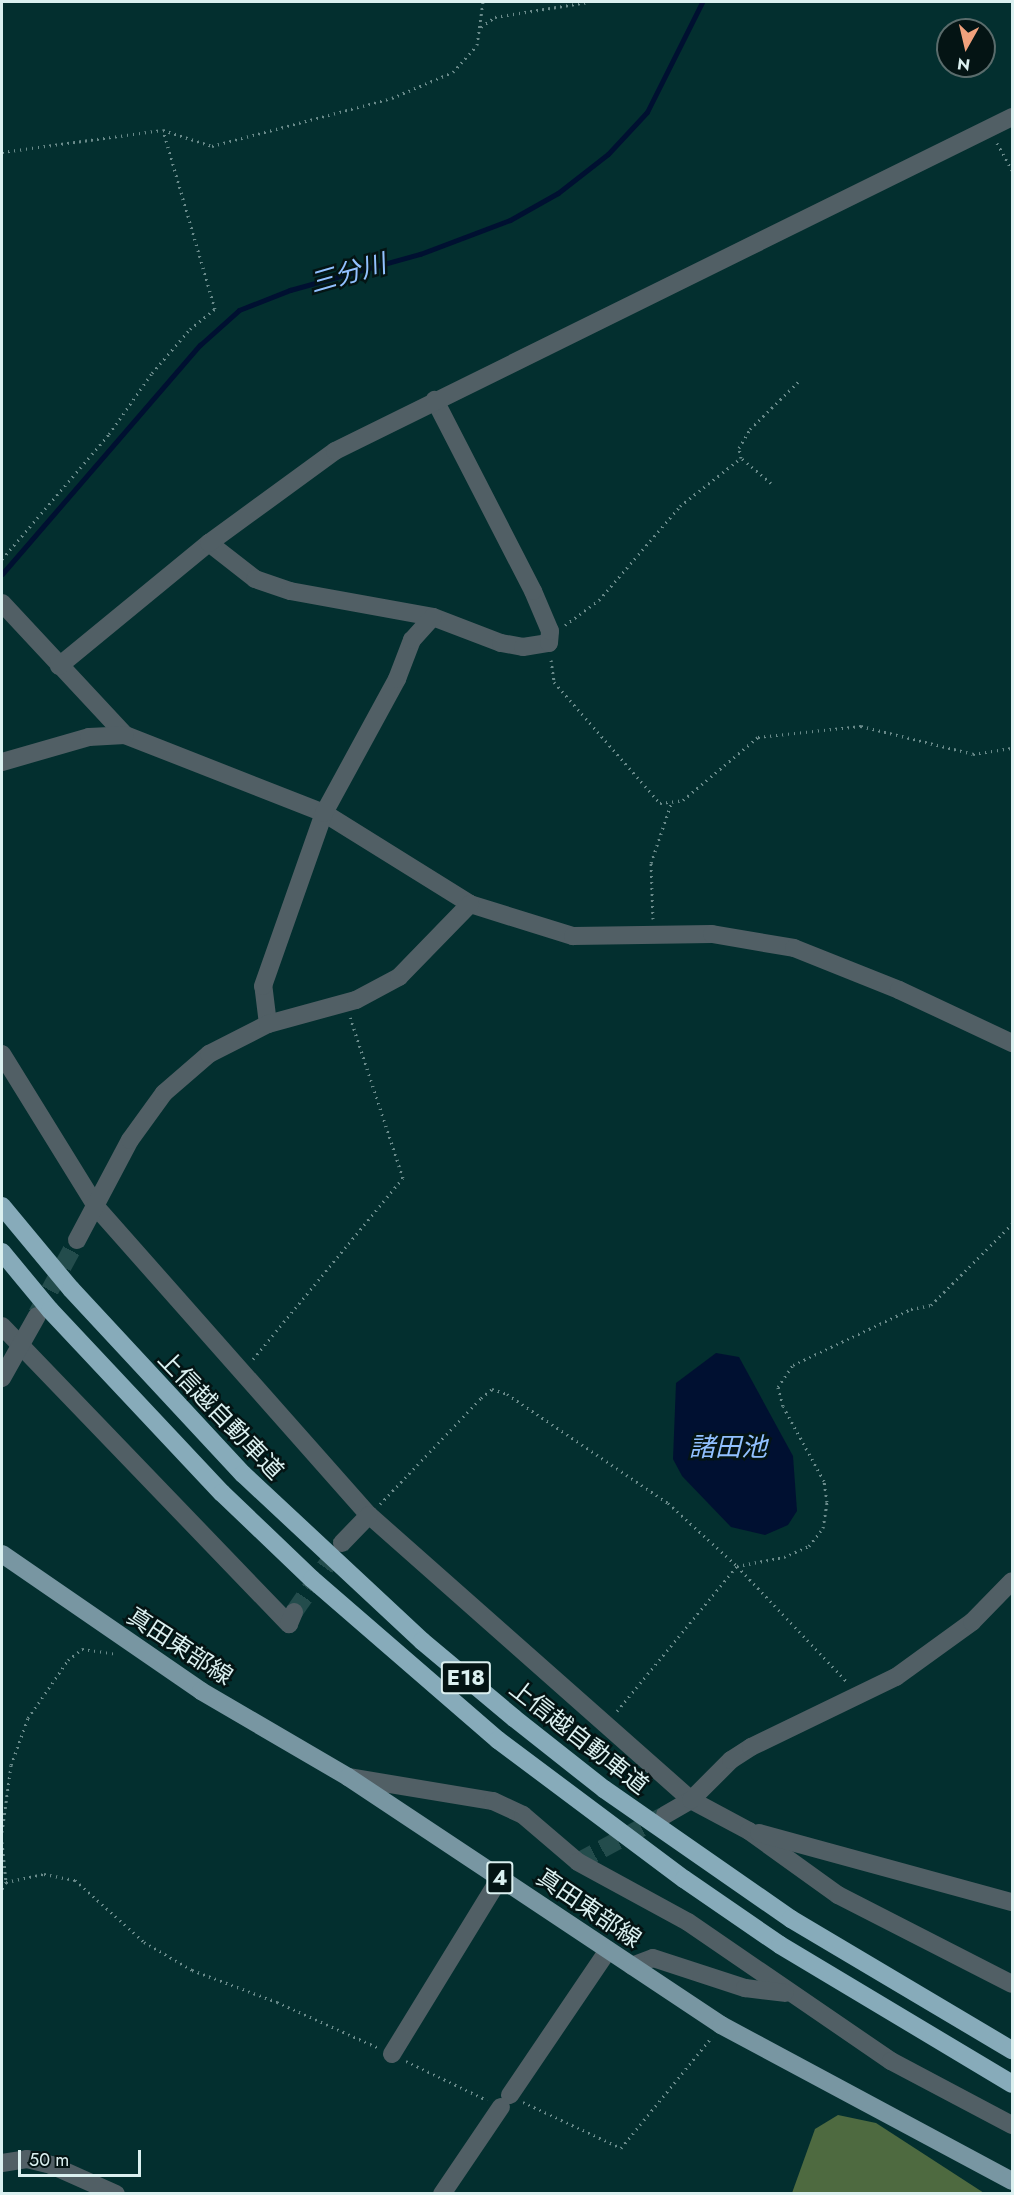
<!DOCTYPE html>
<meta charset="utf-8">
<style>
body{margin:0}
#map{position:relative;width:1014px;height:2195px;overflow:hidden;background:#032f2f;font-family:Jost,"Noto Sans JP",sans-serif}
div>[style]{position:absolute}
.forest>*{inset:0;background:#4e6a40}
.water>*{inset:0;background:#001031}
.stream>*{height:5px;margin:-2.5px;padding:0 2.5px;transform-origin:2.5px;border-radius:2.5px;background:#001031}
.minor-tunnel>*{height:18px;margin-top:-9px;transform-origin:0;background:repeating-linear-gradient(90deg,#234c4c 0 18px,transparent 0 27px)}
.path>*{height:3px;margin-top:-1.5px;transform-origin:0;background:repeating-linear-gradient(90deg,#698a8a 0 1.5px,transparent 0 6px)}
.minor>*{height:18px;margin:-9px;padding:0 9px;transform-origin:9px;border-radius:9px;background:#515f65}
.major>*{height:18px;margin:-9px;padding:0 9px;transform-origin:9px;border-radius:9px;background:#7896a2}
.highway>*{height:18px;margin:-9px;padding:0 9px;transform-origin:9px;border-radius:9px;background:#87abba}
span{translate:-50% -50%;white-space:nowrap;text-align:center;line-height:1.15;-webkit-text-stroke:5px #041414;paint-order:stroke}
.shield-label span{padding:2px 4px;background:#041414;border:2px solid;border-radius:4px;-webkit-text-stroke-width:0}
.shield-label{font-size:22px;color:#dbf0f0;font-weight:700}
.street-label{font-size:24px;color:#dbf0f0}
.water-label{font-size:26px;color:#92c1ff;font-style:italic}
.frame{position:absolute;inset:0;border:3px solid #dbf0f0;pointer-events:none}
.north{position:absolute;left:936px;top:18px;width:60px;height:60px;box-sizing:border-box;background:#041414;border:2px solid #5a6c6c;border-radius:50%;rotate:188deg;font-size:16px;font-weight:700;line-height:24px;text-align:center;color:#dbf0f0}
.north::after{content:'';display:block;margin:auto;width:21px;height:27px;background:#f1a17c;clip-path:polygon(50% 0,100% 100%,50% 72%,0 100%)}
.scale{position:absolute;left:18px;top:2150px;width:123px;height:27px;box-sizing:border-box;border:3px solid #dbf0f0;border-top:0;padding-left:8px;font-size:18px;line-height:21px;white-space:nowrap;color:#dbf0f0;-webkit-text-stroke:4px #041414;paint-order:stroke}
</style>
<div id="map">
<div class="forest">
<div style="clip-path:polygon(838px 2115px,876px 2123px,984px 2193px,792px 2193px,815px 2129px)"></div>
</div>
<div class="water">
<div style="clip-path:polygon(716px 1353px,739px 1357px,793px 1456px,797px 1511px,788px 1525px,765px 1535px,731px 1527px,682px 1476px,673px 1459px,676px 1383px)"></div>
</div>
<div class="stream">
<div style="left:2px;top:574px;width:303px;rotate:-49.2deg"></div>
<div style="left:200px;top:345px;width:52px;rotate:-41.9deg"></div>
<div style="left:239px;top:310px;width:55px;rotate:-21.4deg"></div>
<div style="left:290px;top:290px;width:135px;rotate:-15.5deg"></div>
<div style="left:420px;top:254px;width:96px;rotate:-20.7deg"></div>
<div style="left:510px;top:220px;width:55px;rotate:-29.4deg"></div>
<div style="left:558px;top:193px;width:63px;rotate:-38deg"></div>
<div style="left:608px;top:154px;width:57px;rotate:-47.1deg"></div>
<div style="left:647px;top:112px;width:123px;rotate:-63.4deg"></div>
</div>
<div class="minor-tunnel">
<div style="left:37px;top:1314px;width:84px;rotate:-61.6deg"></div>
<div style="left:294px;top:1612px;width:83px;rotate:-55.3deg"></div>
<div style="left:578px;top:1862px;width:97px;rotate:-28.4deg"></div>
</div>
<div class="path">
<div style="left:481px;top:27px;width:17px;rotate:-36deg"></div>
<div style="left:495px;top:17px;width:94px;rotate:-9.2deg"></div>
<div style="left:997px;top:143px;width:31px;rotate:61deg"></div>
<div style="left:2px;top:152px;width:162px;rotate:-7.8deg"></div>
<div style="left:163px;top:130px;width:52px;rotate:18.1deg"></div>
<div style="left:212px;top:146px;width:186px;rotate:-14.9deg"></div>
<div style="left:392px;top:98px;width:66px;rotate:-23.1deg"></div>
<div style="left:453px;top:72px;width:36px;rotate:-48deg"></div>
<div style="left:477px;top:45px;width:43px;rotate:-82.1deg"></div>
<div style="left:771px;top:483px;width:39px;rotate:-140deg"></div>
<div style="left:741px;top:458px;width:10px;rotate:-101deg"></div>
<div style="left:739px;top:448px;width:22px;rotate:-60deg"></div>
<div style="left:750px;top:429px;width:71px;rotate:-44.4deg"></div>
<div style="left:2px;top:559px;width:165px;rotate:-49.4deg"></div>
<div style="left:109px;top:434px;width:75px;rotate:-54.8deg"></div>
<div style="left:152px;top:373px;width:58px;rotate:-49.2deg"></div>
<div style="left:190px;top:329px;width:32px;rotate:-39deg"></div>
<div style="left:215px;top:309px;width:186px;rotate:-106.2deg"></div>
<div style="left:565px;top:625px;width:42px;rotate:-36.3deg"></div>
<div style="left:599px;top:600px;width:124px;rotate:-49.2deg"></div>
<div style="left:680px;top:506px;width:78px;rotate:-38.2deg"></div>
<div style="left:551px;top:660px;width:22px;rotate:82deg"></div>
<div style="left:554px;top:682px;width:161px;rotate:48.8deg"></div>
<div style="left:660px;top:803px;width:23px;rotate:-7deg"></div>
<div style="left:683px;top:800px;width:98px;rotate:-40deg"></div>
<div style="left:758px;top:737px;width:104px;rotate:-6.1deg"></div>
<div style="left:861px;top:726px;width:115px;rotate:14deg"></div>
<div style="left:973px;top:754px;width:39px;rotate:-9deg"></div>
<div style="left:653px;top:919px;width:56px;rotate:-92deg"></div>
<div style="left:651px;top:863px;width:65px;rotate:-71.3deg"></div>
<div style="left:253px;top:1359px;width:235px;rotate:-50.4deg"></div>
<div style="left:403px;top:1178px;width:169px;rotate:-108.2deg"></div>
<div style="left:380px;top:1504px;width:146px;rotate:-46.4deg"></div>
<div style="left:481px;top:1398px;width:14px;rotate:-39deg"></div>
<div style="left:492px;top:1389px;width:16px;rotate:18deg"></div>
<div style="left:507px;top:1394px;width:194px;rotate:34.1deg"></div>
<div style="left:668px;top:1503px;width:93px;rotate:42.4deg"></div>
<div style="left:737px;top:1566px;width:160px;rotate:46.5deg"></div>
<div style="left:617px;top:1711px;width:188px;rotate:-50.4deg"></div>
<div style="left:737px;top:1566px;width:48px;rotate:-10.8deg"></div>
<div style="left:784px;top:1557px;width:27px;rotate:-24deg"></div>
<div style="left:809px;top:1546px;width:23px;rotate:-52deg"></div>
<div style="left:823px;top:1528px;width:26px;rotate:-81deg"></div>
<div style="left:827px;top:1502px;width:21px;rotate:-98deg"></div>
<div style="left:824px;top:1481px;width:85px;rotate:-118.7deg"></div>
<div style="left:783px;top:1406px;width:20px;rotate:-105deg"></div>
<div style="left:778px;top:1387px;width:27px;rotate:-56deg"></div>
<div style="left:793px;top:1365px;width:131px;rotate:-25.4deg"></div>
<div style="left:911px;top:1309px;width:20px;rotate:-11deg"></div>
<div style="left:931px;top:1305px;width:115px;rotate:-45deg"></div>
<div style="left:2px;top:1832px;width:68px;rotate:-82.3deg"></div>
<div style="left:11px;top:1765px;width:50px;rotate:-70.1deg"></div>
<div style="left:28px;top:1718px;width:70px;rotate:-55.4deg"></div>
<div style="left:68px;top:1660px;width:18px;rotate:-38deg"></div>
<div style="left:82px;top:1649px;width:35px;rotate:8deg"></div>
<div style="left:2px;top:1842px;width:40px;rotate:84.3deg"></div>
<div style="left:6px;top:1882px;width:8px;rotate:120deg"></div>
<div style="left:6px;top:1882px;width:39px;rotate:-12deg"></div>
<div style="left:44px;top:1874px;width:32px;rotate:11deg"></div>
<div style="left:75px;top:1880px;width:93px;rotate:41.9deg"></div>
<div style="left:144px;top:1942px;width:56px;rotate:30.3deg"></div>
<div style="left:192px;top:1970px;width:91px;rotate:20.6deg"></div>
<div style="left:277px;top:2002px;width:112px;rotate:24.3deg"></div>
<div style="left:406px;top:2061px;width:90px;rotate:25.7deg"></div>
<div style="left:523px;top:2102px;width:108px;rotate:25.1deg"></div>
<div style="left:621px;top:2148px;width:144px;rotate:-50.7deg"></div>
</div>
<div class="minor">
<div style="left:209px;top:543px;width:58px;rotate:38deg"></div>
<div style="left:255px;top:579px;width:37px;rotate:19deg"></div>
<div style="left:290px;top:591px;width:145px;rotate:10.3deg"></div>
<div style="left:433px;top:617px;width:73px;rotate:20.9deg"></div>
<div style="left:501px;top:643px;width:22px;rotate:10deg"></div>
<div style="left:523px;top:647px;width:26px;rotate:-9deg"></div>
<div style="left:549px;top:643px;width:12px;rotate:-85deg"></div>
<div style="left:550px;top:631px;width:43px;rotate:-113deg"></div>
<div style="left:533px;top:591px;width:215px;rotate:-117.2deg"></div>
<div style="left:2px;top:603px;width:180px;rotate:47deg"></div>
<div style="left:125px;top:735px;width:214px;rotate:21.4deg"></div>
<div style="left:324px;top:813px;width:172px;rotate:31.9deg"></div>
<div style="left:470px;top:904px;width:108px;rotate:17.3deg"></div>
<div style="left:573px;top:936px;width:139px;rotate:-0.8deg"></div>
<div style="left:712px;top:934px;width:83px;rotate:9.7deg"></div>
<div style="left:794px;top:948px;width:113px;rotate:21.8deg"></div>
<div style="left:899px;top:990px;width:125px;rotate:25.1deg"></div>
<div style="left:59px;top:666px;width:194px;rotate:-39.4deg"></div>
<div style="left:209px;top:543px;width:156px;rotate:-36.1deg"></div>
<div style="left:335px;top:451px;width:755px;rotate:-26.26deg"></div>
<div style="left:2px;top:762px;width:91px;rotate:-16deg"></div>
<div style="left:89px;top:737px;width:36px;rotate:-3deg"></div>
<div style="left:268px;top:1024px;width:38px;rotate:-97deg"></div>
<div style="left:263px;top:986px;width:183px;rotate:-70.6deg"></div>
<div style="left:324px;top:813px;width:153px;rotate:-61.4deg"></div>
<div style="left:397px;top:679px;width:42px;rotate:-69deg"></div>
<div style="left:412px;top:640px;width:31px;rotate:-48deg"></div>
<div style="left:2px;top:1054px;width:181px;rotate:58.3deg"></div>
<div style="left:97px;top:1208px;width:410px;rotate:48.5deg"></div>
<div style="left:369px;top:1515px;width:430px;rotate:41.5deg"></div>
<div style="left:691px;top:1800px;width:66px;rotate:28.1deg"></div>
<div style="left:749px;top:1831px;width:110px;rotate:35.7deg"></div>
<div style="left:838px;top:1895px;width:195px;rotate:27.1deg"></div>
<div style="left:77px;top:1240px;width:113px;rotate:-62.1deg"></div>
<div style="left:130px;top:1140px;width:58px;rotate:-54.1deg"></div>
<div style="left:164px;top:1093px;width:60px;rotate:-40.9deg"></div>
<div style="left:209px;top:1054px;width:66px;rotate:-27deg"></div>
<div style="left:268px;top:1024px;width:91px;rotate:-15.3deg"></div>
<div style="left:356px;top:1000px;width:49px;rotate:-28.1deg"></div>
<div style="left:399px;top:977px;width:102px;rotate:-45.8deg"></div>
<div style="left:2px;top:1326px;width:414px;rotate:46.1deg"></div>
<div style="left:289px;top:1624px;width:13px;rotate:-67deg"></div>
<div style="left:2px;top:1378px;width:71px;rotate:-60.6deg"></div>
<div style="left:342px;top:1543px;width:39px;rotate:-46deg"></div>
<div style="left:348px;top:1777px;width:147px;rotate:9.4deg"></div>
<div style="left:493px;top:1801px;width:33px;rotate:25deg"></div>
<div style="left:523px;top:1815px;width:72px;rotate:40.5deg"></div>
<div style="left:578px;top:1862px;width:125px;rotate:28.6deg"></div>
<div style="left:688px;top:1922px;width:246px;rotate:34.4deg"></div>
<div style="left:891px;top:2061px;width:137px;rotate:27.9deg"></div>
<div style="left:665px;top:1815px;width:30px;rotate:-30deg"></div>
<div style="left:691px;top:1800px;width:57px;rotate:-45deg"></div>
<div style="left:731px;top:1760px;width:24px;rotate:-33deg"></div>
<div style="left:751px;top:1747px;width:161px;rotate:-25.8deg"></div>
<div style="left:896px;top:1677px;width:94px;rotate:-35.9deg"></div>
<div style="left:972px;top:1622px;width:57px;rotate:-45.7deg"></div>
<div style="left:759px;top:1833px;width:262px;rotate:15.3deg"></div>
<div style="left:632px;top:1966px;width:22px;rotate:-21deg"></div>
<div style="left:653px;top:1958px;width:97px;rotate:18.1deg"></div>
<div style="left:745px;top:1988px;width:40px;rotate:7.1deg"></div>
<div style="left:392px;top:2054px;width:206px;rotate:-58.5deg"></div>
<div style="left:510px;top:2095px;width:175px;rotate:-55.9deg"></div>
<div style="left:2px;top:2163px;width:25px;rotate:-9deg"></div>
<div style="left:27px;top:2159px;width:25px;rotate:14deg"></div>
<div style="left:51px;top:2165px;width:71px;rotate:24deg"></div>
<div style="left:442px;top:2194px;width:105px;rotate:-55.9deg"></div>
</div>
<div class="major">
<div style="left:2px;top:1554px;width:242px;rotate:34.5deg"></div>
<div style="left:201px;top:1691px;width:170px;rotate:30.3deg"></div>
<div style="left:348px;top:1777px;width:448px;rotate:33.6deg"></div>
<div style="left:721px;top:2025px;width:330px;rotate:28.2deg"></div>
</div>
<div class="highway">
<div style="left:2px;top:1206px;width:108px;rotate:50.3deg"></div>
<div style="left:71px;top:1289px;width:253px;rotate:47.1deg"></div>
<div style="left:243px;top:1474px;width:245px;rotate:43deg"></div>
<div style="left:422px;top:1641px;width:120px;rotate:39.9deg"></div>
<div style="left:514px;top:1718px;width:115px;rotate:38.3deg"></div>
<div style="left:604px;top:1789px;width:228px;rotate:34.8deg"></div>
<div style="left:791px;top:1919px;width:257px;rotate:30.7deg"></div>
<div style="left:2px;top:1252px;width:75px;rotate:50.4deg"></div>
<div style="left:50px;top:1310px;width:251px;rotate:46.8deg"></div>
<div style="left:222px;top:1493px;width:124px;rotate:43.7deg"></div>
<div style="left:312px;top:1579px;width:246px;rotate:40.9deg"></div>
<div style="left:498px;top:1740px;width:232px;rotate:36.8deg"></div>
<div style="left:684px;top:1879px;width:116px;rotate:34.5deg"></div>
<div style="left:780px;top:1945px;width:270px;rotate:30.9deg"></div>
</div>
<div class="shield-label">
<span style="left:466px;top:1678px">E18</span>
<span style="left:500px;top:1878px">4</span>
</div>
<div class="street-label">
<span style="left:221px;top:1415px;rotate:46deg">上信越自動車道</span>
<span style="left:180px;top:1646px;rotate:33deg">真田東部線</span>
<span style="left:579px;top:1737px;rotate:38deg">上信越自動車道</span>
<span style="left:589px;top:1908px;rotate:34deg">真田東部線</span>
</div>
<div class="water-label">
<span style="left:348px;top:274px;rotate:-16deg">三分川</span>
<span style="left:728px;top:1448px">諸田池</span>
</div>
<div class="frame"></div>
<div class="north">N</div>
<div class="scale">50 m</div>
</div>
